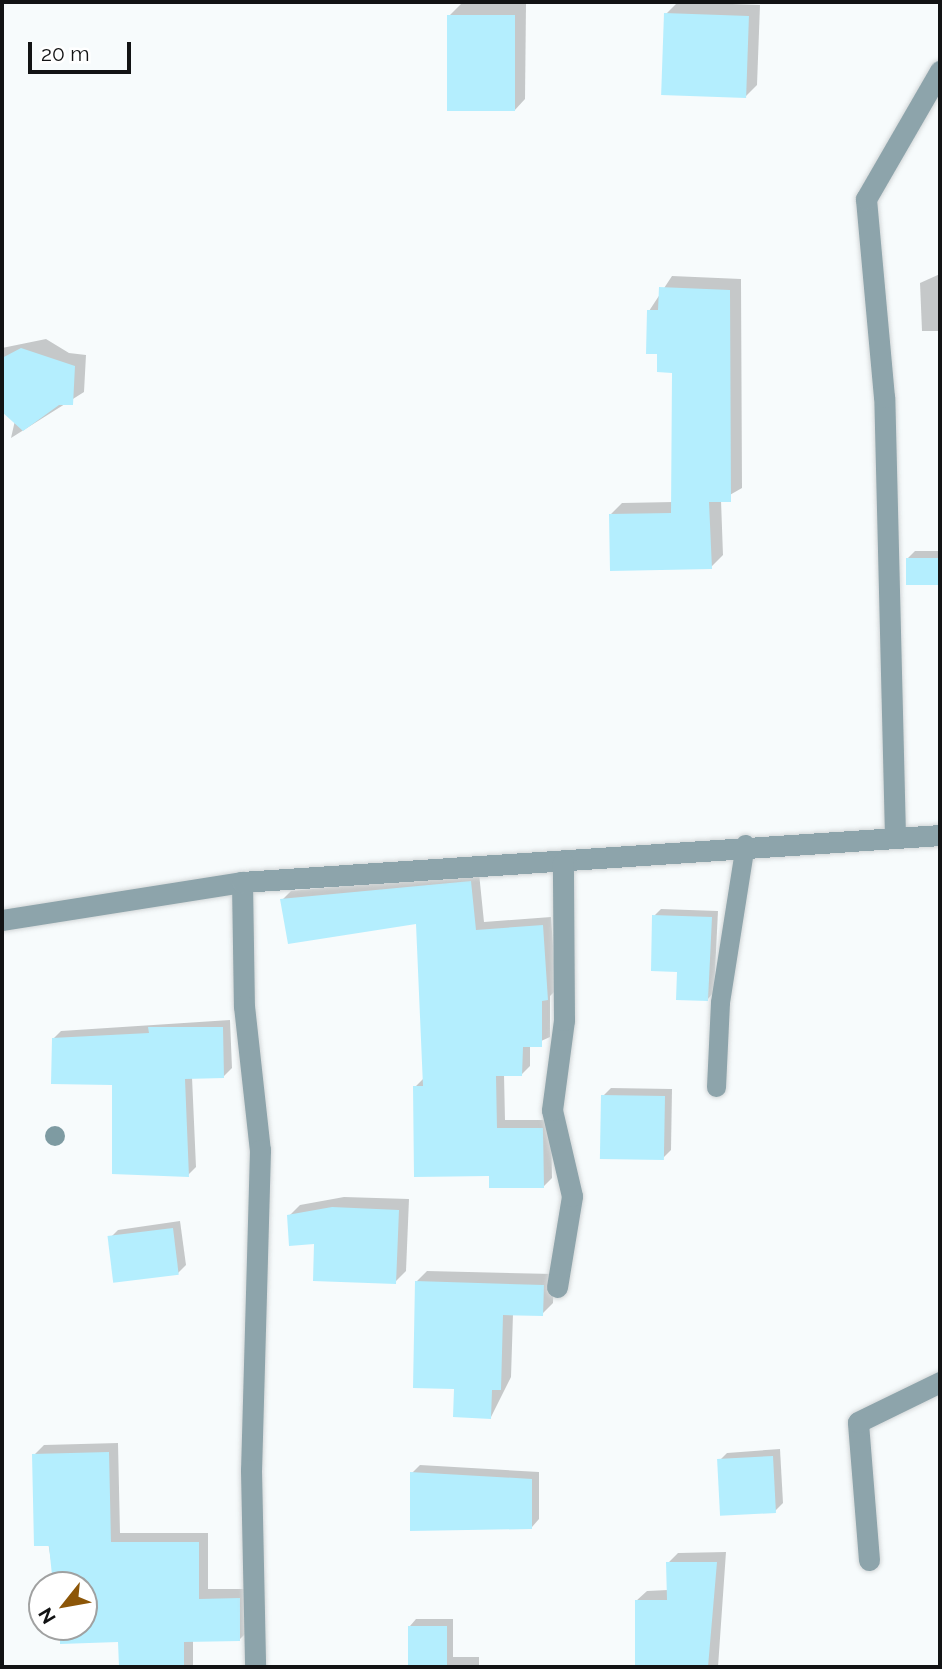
<!DOCTYPE html>
<style>
body{margin:0}
#map{position:relative;width:942px;height:1669px;overflow:hidden;background:#f7fbfc;font-family:Raleway,sans-serif}
div>[style]{position:absolute}
.shadow>*{inset:0;background:#0003}
.building>*{inset:0;background:#b4eefe;transform-origin:0 0}
.roads{filter:drop-shadow(0 0 2px #d2d6d7) drop-shadow(0 0 2px #d2d6d7)}
.lane>*{height:19px;margin:-9.5px;padding:0 9.5px;transform-origin:9.5px;border-radius:9.5px;background:#8da4ab}
.street>*{height:21px;margin:-10.5px;padding:0 10.5px;transform-origin:10.5px;border-radius:10.5px;background:#8da4ab}
.trees>*{width:20px;height:20px;margin:-10px;border-radius:50%;background:#7e9ba2}
span{translate:-50% -50%;white-space:nowrap;text-align:center;line-height:1.15;-webkit-text-stroke:6px #fff;paint-order:stroke}
.frame{position:absolute;inset:0;border:4px solid #121314;pointer-events:none}
.north{position:absolute;left:28px;top:1571px;width:70px;height:70px;box-sizing:border-box;background:#fff;border:2px solid #a0a1a1;border-radius:50%;rotate:239deg;font-size:19px;font-weight:700;line-height:28px;text-align:center;color:#121314}
.north::after{content:'';display:block;margin:auto;width:24px;height:32px;background:#8c5608;clip-path:polygon(50% 0,100% 100%,50% 72%,0 100%)}
.scale{position:absolute;left:28px;top:42px;width:103px;height:32px;box-sizing:border-box;border:4px solid #121314;border-top:0;padding-left:9px;font-size:21px;line-height:24px;white-space:nowrap;color:#121314;-webkit-text-stroke:5px #fff;paint-order:stroke}
</style>
<div id="map">
<div class="shadow">
<div style="clip-path:polygon(678px 2px,760px 5px,757px 85px,745px 97px,666px 14px)"></div>
<div style="clip-path:polygon(461px 4px,526px 4px,525px 99px,514px 111px,449px 16px)"></div>
<div style="clip-path:polygon(940px 128px,940px 187px,939px 187px)"></div>
<div style="clip-path:polygon(940px 274px,940px 331px,922px 331px,920px 283px)"></div>
<div style="clip-path:polygon(672px 276px,741px 279px,742px 488px,721px 500px,723px 555px,711px 567px,610px 515px,622px 503px,673px 502px,674px 371px,659px 352px,649px 311px)"></div>
<div style="clip-path:polygon(46px 339px,69px 353px,86px 355px,84px 392px,11px 438px,18px 407px,2px 406px,2px 348px)"></div>
<div style="clip-path:polygon(915px 551px,940px 551px,940px 584px,907px 583px,907px 559px)"></div>
<div style="clip-path:polygon(479px 873px,484px 922px,551px 917px,556px 990px,550px 996px,550px 1037px,530px 1046px,530px 1066px,522px 1074px,504px 1074px,505px 1120px,551px 1120px,552px 1178px,543px 1187px,490px 1174px,415px 1087px,424px 1078px,418px 921px,282px 900px,291px 891px)"></div>
<div style="clip-path:polygon(661px 909px,718px 911px,714px 992px,707px 1000px,679px 971px,654px 916px)"></div>
<div style="clip-path:polygon(230px 1020px,232px 1068px,224px 1076px,192px 1077px,196px 1167px,188px 1175px,113px 1083px,53px 1039px,61px 1031px)"></div>
<div style="clip-path:polygon(611px 1088px,672px 1089px,671px 1150px,663px 1158px,603px 1096px)"></div>
<div style="clip-path:polygon(344px 1197px,409px 1199px,406px 1271px,395px 1282px,316px 1242px,289px 1216px,300px 1205px)"></div>
<div style="clip-path:polygon(180px 1221px,186px 1265px,178px 1273px,110px 1238px,118px 1230px)"></div>
<div style="clip-path:polygon(427px 1271px,554px 1274px,553px 1303px,542px 1314px,513px 1314px,511px 1377px,491px 1417px,416px 1282px)"></div>
<div style="clip-path:polygon(118px 1443px,120px 1533px,208px 1533px,208px 1589px,249px 1589px,249px 1630px,239px 1640px,193px 1640px,193px 1667px,120px 1667px,120px 1640px,60px 1627px,84px 1627px,84px 1585px,55px 1585px,34px 1455px,44px 1445px)"></div>
<div style="clip-path:polygon(780px 1449px,783px 1503px,775px 1511px,719px 1461px,727px 1453px)"></div>
<div style="clip-path:polygon(420px 1465px,539px 1472px,539px 1519px,532px 1527px,412px 1473px)"></div>
<div style="clip-path:polygon(726px 1552px,718px 1667px,637px 1667px,636px 1601px,647px 1591px,668px 1590px,668px 1563px,678px 1553px)"></div>
<div style="clip-path:polygon(416px 1619px,453px 1619px,453px 1657px,479px 1657px,479px 1667px,409px 1667px,410px 1626px)"></div>
</div>
<div class="building">
<div style="left:664px;top:13px;width:85px;height:82px;rotate:2deg"></div>
<div style="left:447px;top:15px;width:68px;height:96px"></div>
<div style="clip-path:polygon(659px 287px,730px 290px,731px 502px,709px 502px,712px 569px,610px 571px,609px 514px,671px 513px,672px 373px,657px 372px,657px 354px,646px 354px,647px 310px,658px 310px)"></div>
<div style="clip-path:polygon(21px 348px,75px 366px,73px 405px,59px 405px,23px 431px,2px 412px,2px 358px)"></div>
<div style="left:906px;top:558px;width:34px;height:27px"></div>
<div style="clip-path:polygon(471px 881px,476px 930px,543px 925px,548px 1000px,542px 1001px,542px 1047px,523px 1047px,522px 1076px,496px 1076px,497px 1128px,543px 1128px,544px 1188px,489px 1188px,489px 1176px,414px 1177px,413px 1086px,423px 1086px,416px 924px,288px 944px,280px 899px)"></div>
<div style="clip-path:polygon(652px 915px,712px 917px,708px 1001px,676px 1000px,677px 972px,651px 971px)"></div>
<div style="clip-path:polygon(148px 1027px,223px 1027px,224px 1078px,185px 1079px,189px 1177px,112px 1174px,112px 1085px,51px 1084px,52px 1038px,149px 1033px)"></div>
<div style="left:601px;top:1095px;width:64px;height:64px;rotate:1deg"></div>
<div style="clip-path:polygon(332px 1207px,399px 1210px,396px 1284px,313px 1281px,314px 1244px,289px 1246px,287px 1215px)"></div>
<div style="left:173px;top:1228px;width:47px;height:66px;rotate:83deg"></div>
<div style="clip-path:polygon(415px 1281px,544px 1285px,543px 1316px,503px 1315px,501px 1390px,492px 1390px,491px 1419px,453px 1417px,454px 1389px,413px 1388px)"></div>
<div style="clip-path:polygon(109px 1452px,111px 1542px,199px 1542px,199px 1599px,240px 1598px,240px 1641px,184px 1642px,184px 1667px,119px 1667px,118px 1642px,60px 1644px,60px 1627px,84px 1627px,84px 1585px,53px 1585px,49px 1546px,34px 1546px,32px 1454px)"></div>
<div style="left:773px;top:1456px;width:57px;height:56px;rotate:87deg"></div>
<div style="clip-path:polygon(410px 1472px,532px 1479px,532px 1529px,410px 1531px)"></div>
<div style="clip-path:polygon(666px 1562px,717px 1562px,708px 1667px,635px 1667px,635px 1600px,667px 1600px)"></div>
<div style="left:408px;top:1626px;width:39px;height:41px"></div>
</div>
<div class="roads">
<div class="lane">
<div style="left:716px;top:1087px;width:85px;rotate:-87.3deg"></div>
<div style="left:720px;top:1002px;width:160px;rotate:-81deg"></div>
</div>
<div class="street">
<div style="left:895px;top:836px;width:439px;rotate:-91.4deg"></div>
<div style="left:884px;top:397px;width:199px;rotate:-95.2deg"></div>
<div style="left:866px;top:199px;width:148px;rotate:-60deg"></div>
<div style="left:242px;top:882px;width:124px;rotate:89.1deg"></div>
<div style="left:244px;top:1006px;width:145px;rotate:83.7deg"></div>
<div style="left:260px;top:1150px;width:320px;rotate:91.6deg"></div>
<div style="left:251px;top:1470px;width:197px;rotate:88.8deg"></div>
<div style="left:2px;top:920px;width:243px;rotate:-9deg"></div>
<div style="left:242px;top:882px;width:700px;rotate:-3.85deg"></div>
<div style="left:557px;top:1287px;width:92px;rotate:-80.6deg"></div>
<div style="left:572px;top:1196px;width:88px;rotate:-103.1deg"></div>
<div style="left:552px;top:1110px;width:91px;rotate:-82.4deg"></div>
<div style="left:564px;top:1020px;width:158px;rotate:-90.4deg"></div>
<div style="left:869px;top:1560px;width:138px;rotate:-94.6deg"></div>
<div style="left:858px;top:1422px;width:91px;rotate:-26deg"></div>
</div>
</div>
<div class="trees">
<div style="left:55px;top:1136px"></div>
</div>
<div class="frame"></div>
<div class="north">N</div>
<div class="scale">20 m</div>
</div>
